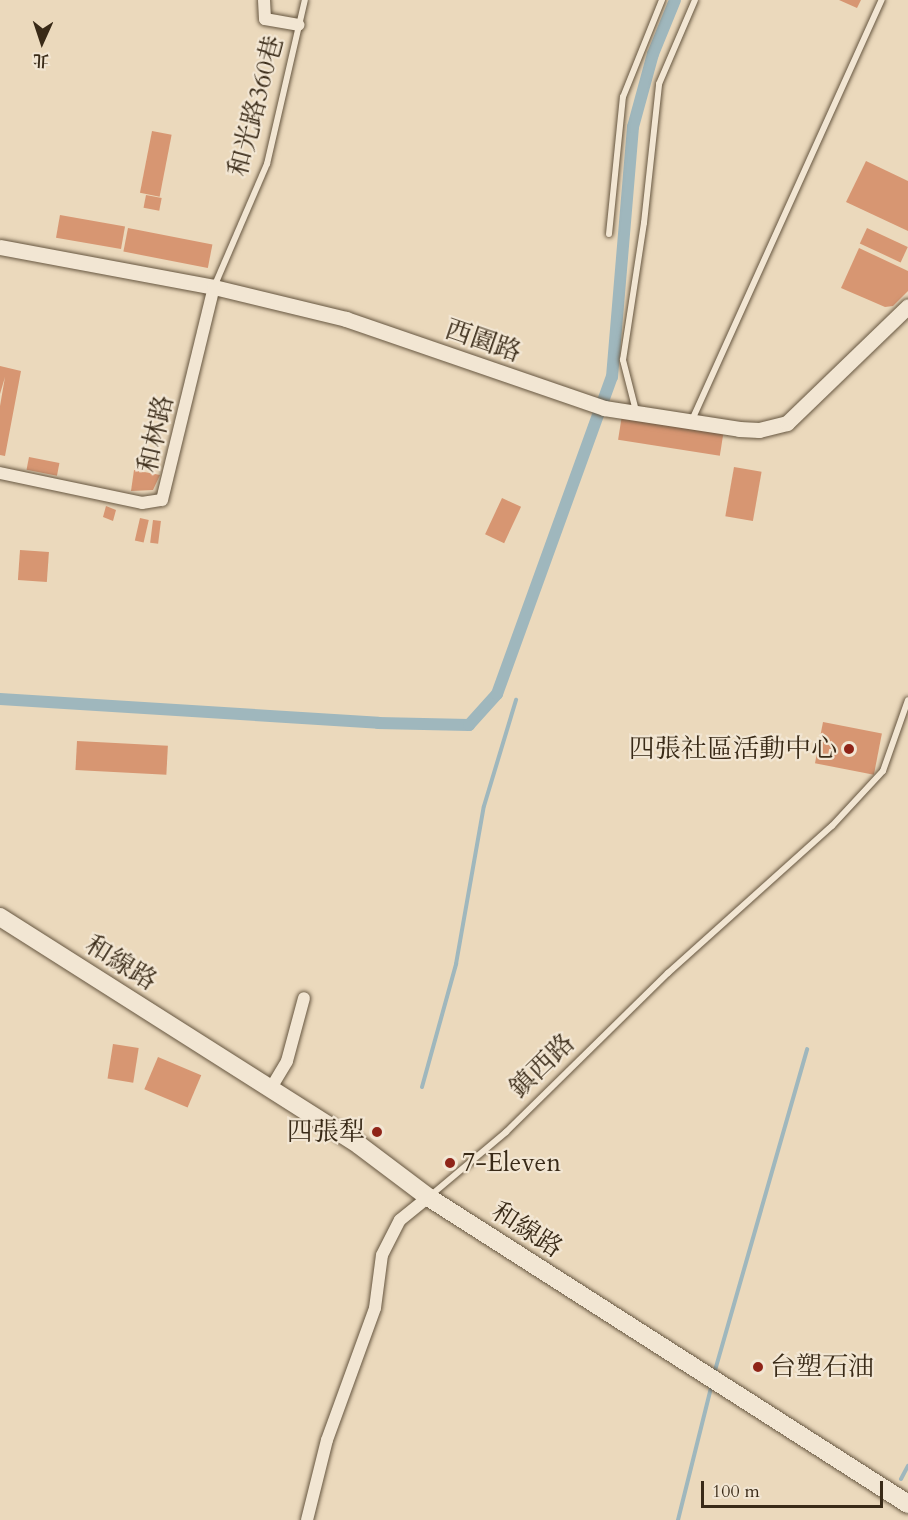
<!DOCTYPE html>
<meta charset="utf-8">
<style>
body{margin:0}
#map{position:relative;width:908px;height:1520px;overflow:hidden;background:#ebd9bc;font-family:Cardo,"Noto Serif TC",serif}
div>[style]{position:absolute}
.stream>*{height:4px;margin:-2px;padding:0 2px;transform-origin:2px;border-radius:2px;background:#9fb7bd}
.canal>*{height:12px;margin:-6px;padding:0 6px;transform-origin:6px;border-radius:6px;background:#9fb7bd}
.building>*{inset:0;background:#d79672;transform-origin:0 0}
.roads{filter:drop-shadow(0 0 2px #665640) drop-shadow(0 0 2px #665640)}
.service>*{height:6px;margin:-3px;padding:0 3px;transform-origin:3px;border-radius:3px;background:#f2e6d3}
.minor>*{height:12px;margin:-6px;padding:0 6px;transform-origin:6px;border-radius:6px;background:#f2e6d3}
.tertiary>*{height:15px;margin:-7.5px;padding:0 7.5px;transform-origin:7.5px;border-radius:7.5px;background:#f2e6d3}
.secondary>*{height:18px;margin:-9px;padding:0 9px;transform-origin:9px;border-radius:9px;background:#f2e6d3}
.dots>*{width:16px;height:16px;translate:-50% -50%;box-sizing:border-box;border:3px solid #f2e6d3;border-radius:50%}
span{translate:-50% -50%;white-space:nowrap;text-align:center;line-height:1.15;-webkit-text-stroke:4.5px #f2e6d3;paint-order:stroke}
.street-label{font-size:26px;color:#392a17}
.poi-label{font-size:26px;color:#392a17}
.right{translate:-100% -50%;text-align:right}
.left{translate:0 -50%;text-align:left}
.north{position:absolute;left:12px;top:12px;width:60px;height:60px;-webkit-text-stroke:4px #f2e6d3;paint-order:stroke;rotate:183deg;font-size:16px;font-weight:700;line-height:24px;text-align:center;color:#392a17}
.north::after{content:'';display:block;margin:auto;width:21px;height:27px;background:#392a17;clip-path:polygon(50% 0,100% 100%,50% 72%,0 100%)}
.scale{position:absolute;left:701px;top:1481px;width:182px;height:27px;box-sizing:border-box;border:3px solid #392a17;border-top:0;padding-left:8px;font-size:18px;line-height:21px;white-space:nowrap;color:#392a17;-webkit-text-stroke:4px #f2e6d3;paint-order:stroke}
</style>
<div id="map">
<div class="stream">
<div style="left:422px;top:1087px;width:128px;rotate:-74.5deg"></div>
<div style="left:456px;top:964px;width:160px;rotate:-80deg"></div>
<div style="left:484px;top:806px;width:111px;rotate:-73.2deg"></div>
<div style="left:714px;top:1374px;width:338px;rotate:-74deg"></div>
<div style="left:901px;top:1479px;width:15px;rotate:-62deg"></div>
<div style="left:678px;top:1520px;width:140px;rotate:-76deg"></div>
</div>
<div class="canal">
<div style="left:0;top:699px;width:379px;rotate:3.6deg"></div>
<div style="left:378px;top:723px;width:91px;rotate:1.3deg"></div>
<div style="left:469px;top:725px;width:42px;rotate:-47.9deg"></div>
<div style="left:497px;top:694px;width:337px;rotate:-70.1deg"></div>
<div style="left:612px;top:377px;width:251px;rotate:-85.2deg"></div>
<div style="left:633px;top:127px;width:76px;rotate:-74.7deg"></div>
<div style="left:653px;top:54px;width:58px;rotate:-67.8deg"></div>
</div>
<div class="building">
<div style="clip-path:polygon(839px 0,861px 0,857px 8px)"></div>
<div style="left:152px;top:131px;width:20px;height:63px;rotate:11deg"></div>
<div style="clip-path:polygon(866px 161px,908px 181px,908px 231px,846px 202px)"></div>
<div style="left:146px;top:195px;width:16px;height:13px;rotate:11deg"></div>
<div style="left:60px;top:215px;width:66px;height:23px;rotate:10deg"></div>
<div style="left:128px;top:228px;width:86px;height:24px;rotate:11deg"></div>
<div style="left:867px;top:228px;width:45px;height:17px;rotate:25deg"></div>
<div style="clip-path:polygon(859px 248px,908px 271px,908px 291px,893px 306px,885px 307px,841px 288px)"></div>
<div style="clip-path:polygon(0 366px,21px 371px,5px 456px,0 455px,0 406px,5px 377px,0 394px)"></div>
<div style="left:622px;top:415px;width:103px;height:25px;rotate:9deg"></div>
<div style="left:29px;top:457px;width:31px;height:13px;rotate:11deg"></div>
<div style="left:734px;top:467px;width:28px;height:50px;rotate:10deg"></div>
<div style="clip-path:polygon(134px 470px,160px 475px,153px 490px,131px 491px)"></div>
<div style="left:502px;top:498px;width:21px;height:40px;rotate:25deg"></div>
<div style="clip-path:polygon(106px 506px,116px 510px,113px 521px,103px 517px)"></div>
<div style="left:140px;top:518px;width:9px;height:23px;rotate:13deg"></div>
<div style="left:153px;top:520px;width:8px;height:23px;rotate:7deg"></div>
<div style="left:20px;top:550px;width:29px;height:30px;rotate:4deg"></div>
<div style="left:823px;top:722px;width:60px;height:42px;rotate:11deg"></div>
<div style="left:77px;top:741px;width:91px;height:29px;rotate:3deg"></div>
<div style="left:113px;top:1044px;width:26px;height:35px;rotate:9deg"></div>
<div style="left:158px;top:1057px;width:47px;height:35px;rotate:23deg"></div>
</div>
<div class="roads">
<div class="service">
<div style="left:609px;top:234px;width:138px;rotate:-84.2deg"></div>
<div style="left:623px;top:97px;width:105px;rotate:-68.1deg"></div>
<div style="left:214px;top:287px;width:134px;rotate:-66.7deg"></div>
<div style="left:267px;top:164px;width:168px;rotate:-77deg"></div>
<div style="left:636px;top:411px;width:53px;rotate:-104.3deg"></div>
<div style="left:623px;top:360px;width:139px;rotate:-81.3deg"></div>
<div style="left:644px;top:223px;width:140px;rotate:-83.8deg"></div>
<div style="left:659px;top:84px;width:91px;rotate:-66.8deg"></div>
<div style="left:692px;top:420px;width:461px;rotate:-65.7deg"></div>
<div style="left:431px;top:1195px;width:98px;rotate:-40deg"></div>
<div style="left:506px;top:1132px;width:227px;rotate:-44.5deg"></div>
<div style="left:668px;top:973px;width:220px;rotate:-41.9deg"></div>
<div style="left:832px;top:826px;width:75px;rotate:-47.2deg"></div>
<div style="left:883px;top:771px;width:75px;rotate:-70.6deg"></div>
</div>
<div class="minor">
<div style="left:264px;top:0;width:19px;rotate:87deg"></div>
<div style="left:265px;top:19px;width:34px;rotate:10deg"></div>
<div style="left:0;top:473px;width:145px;rotate:11.9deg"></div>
<div style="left:142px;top:503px;width:20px;rotate:-9deg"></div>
<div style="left:162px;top:500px;width:219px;rotate:-76.3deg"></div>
<div style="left:271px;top:1088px;width:31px;rotate:-59deg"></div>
<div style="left:287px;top:1061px;width:65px;rotate:-74.9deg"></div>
<div style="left:307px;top:1520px;width:82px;rotate:-76deg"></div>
<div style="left:327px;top:1440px;width:140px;rotate:-70deg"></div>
<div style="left:375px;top:1308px;width:53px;rotate:-82.5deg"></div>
<div style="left:382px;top:1255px;width:39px;rotate:-63deg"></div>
<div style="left:400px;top:1220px;width:36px;rotate:-39deg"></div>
</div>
<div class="tertiary">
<div style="left:0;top:247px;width:218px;rotate:10.6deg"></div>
<div style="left:214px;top:287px;width:136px;rotate:13.6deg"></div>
<div style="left:346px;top:319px;width:273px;rotate:19deg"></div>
<div style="left:604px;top:408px;width:137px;rotate:8.8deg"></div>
<div style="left:739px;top:429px;width:20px;rotate:3deg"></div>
<div style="left:759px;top:430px;width:29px;rotate:-14deg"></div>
<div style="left:787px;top:423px;width:168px;rotate:-44deg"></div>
</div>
<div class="secondary">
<div style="left:0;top:917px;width:425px;rotate:32.4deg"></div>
<div style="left:359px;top:1145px;width:86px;rotate:37deg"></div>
<div style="left:428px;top:1197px;width:570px;rotate:32.6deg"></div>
</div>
</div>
<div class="dots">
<div style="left:849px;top:749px;background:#8f2418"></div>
<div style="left:377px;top:1132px;background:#8f2418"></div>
<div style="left:450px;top:1163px;background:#8f2418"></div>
<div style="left:758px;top:1367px;background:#8f2418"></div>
</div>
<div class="street-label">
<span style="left:256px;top:106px;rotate:-75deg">和光路360巷</span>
<span style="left:483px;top:341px;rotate:19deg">西園路</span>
<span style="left:156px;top:434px;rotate:-77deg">和林路</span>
<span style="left:121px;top:963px;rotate:32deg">和線路</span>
<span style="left:542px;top:1066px;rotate:-44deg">鎮西路</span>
<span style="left:527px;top:1230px;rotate:33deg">和線路</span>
</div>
<div class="poi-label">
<span class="right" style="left:837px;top:749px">四張社區活動中心</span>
<span class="right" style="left:365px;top:1132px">四張犁</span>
<span class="left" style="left:462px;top:1163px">7-Eleven</span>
<span class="left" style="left:770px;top:1367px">台塑石油</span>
</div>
<div class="north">北</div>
<div class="scale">100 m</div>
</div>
